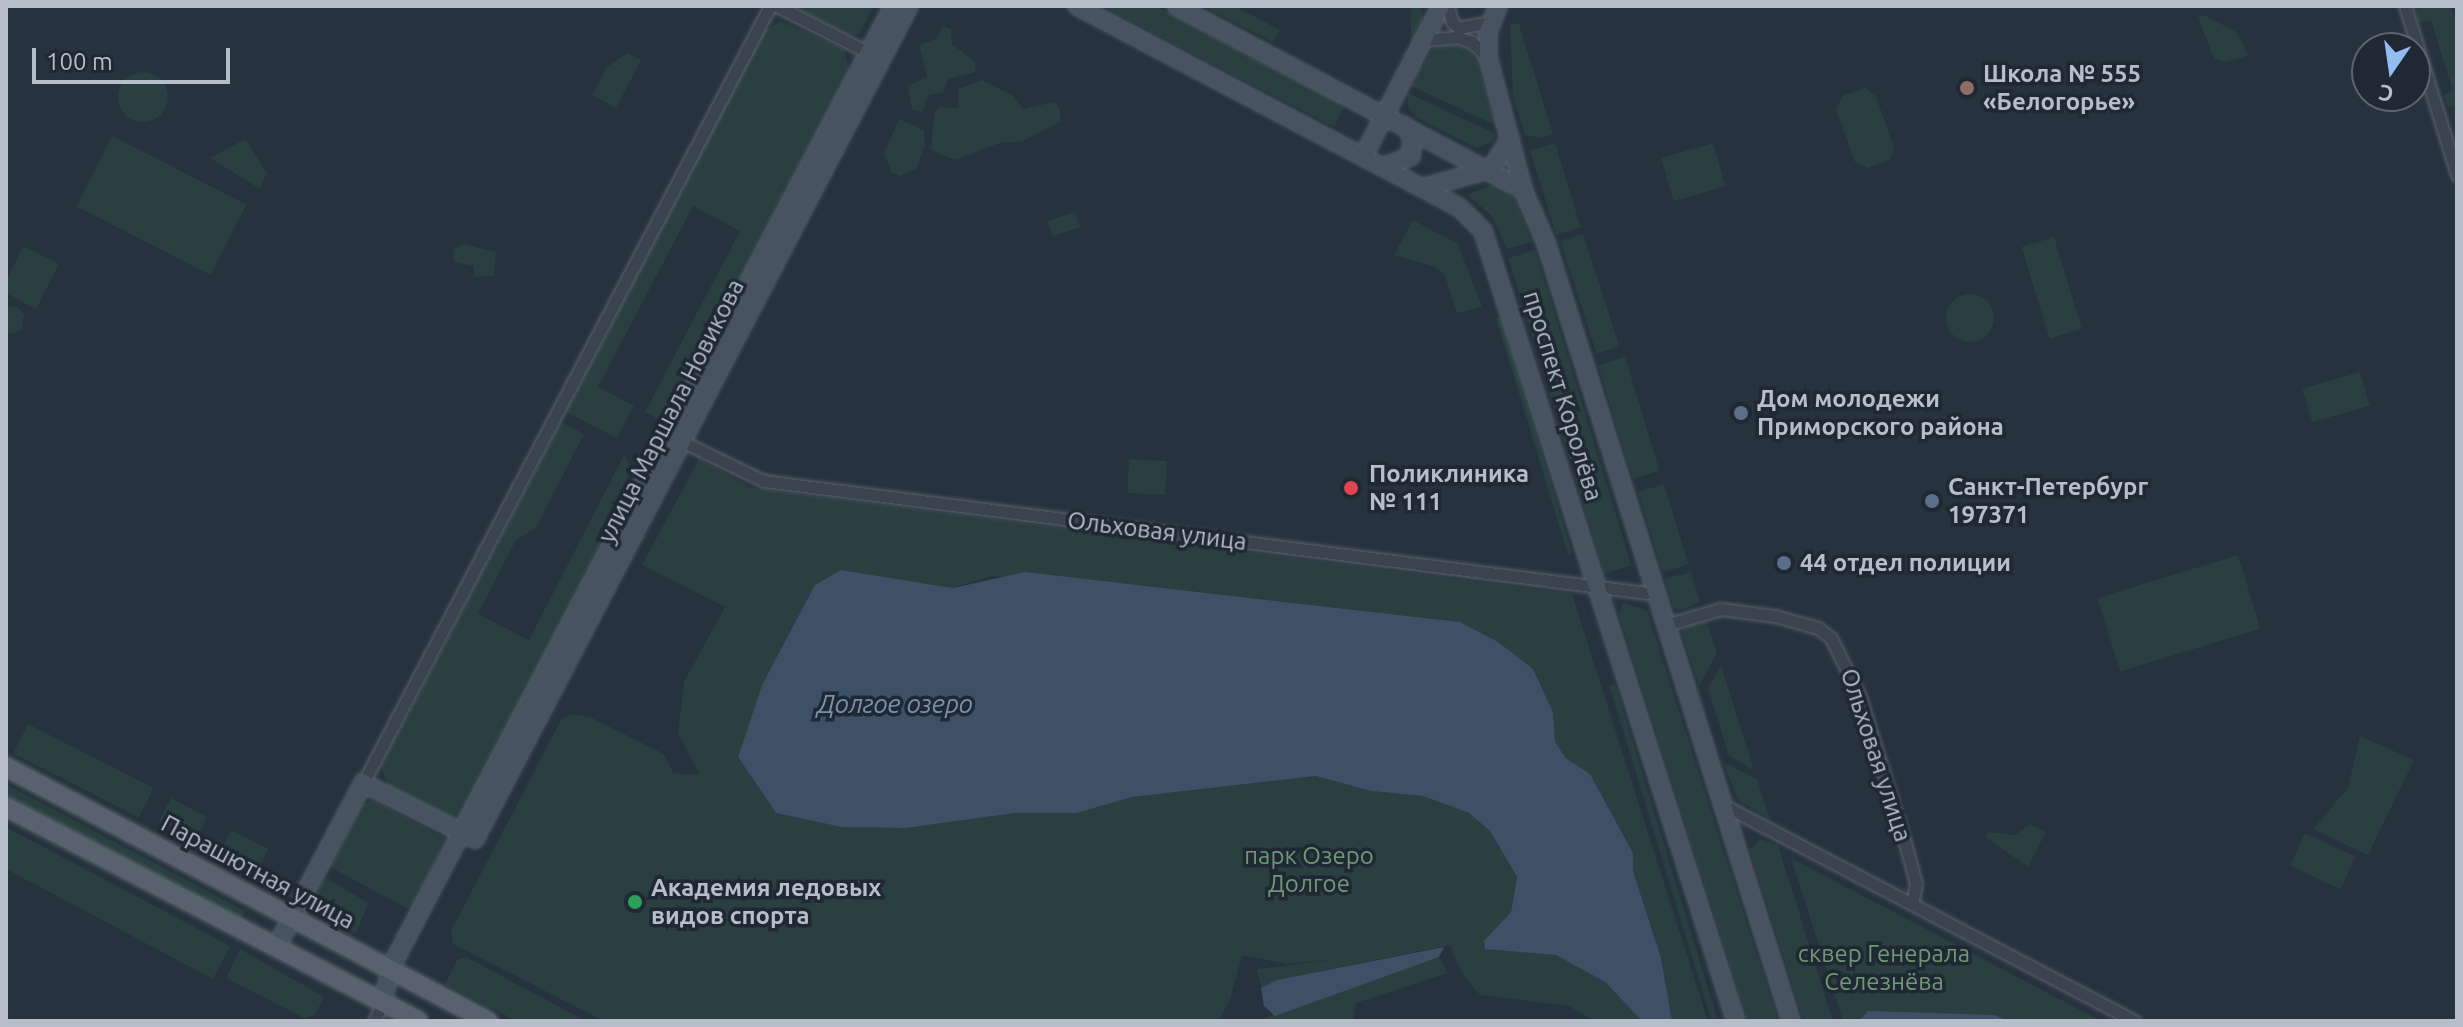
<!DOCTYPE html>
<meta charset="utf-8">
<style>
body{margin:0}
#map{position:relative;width:2463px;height:1027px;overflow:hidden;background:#26323e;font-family:Ubuntu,sans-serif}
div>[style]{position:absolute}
.green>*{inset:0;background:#293f40;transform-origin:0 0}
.round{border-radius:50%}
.water>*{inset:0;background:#3d5066}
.roads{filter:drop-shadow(0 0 2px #58616c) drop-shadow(0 0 2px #58616c)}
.street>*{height:11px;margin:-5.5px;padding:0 5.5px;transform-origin:5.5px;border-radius:5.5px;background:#3a434e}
.secondary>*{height:16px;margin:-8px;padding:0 8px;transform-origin:8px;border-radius:8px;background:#485361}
.primary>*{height:18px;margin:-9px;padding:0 9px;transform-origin:9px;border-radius:9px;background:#58626e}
.dots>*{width:22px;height:22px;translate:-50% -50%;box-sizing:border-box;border:4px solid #1f2833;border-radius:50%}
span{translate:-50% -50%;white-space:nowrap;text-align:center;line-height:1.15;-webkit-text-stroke:7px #1f2833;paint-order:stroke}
.poi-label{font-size:24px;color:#b6bec9;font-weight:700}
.left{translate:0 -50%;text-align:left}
.street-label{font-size:24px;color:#b6bec9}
.park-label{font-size:24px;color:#6f9876}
.water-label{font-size:26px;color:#7990aa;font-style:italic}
.frame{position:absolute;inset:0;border:8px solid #b6bec9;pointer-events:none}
.north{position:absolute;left:2351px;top:32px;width:80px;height:80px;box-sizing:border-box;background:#1f2833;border:2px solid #5b646f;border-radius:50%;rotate:193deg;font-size:22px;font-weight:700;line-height:32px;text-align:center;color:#b6bec9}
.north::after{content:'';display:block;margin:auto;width:28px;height:36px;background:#92bcf2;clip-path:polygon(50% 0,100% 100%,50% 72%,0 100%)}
.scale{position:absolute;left:32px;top:48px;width:198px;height:36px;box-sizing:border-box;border:4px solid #b6bec9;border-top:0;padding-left:10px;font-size:24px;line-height:28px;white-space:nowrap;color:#b6bec9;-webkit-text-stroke:6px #1f2833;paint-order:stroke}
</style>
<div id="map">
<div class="green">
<div style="clip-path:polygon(792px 6px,874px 6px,859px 34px,847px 34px)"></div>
<div style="clip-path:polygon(1102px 6px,1156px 6px,1345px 105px,1334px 127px)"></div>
<div style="clip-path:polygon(1203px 6px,1234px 6px,1280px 30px,1273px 42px)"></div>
<div style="left:1411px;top:6px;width:11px;height:70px"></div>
<div style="clip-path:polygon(2413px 6px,2450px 6px,2455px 16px,2457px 105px,2448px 108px,2444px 95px,2453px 91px,2431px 20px,2419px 23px)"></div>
<div style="clip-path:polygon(2204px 15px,2236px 32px,2249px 55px,2226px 62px,2214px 59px,2198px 17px)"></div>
<div style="clip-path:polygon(781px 21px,844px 49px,850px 71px,665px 423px,645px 412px,740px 231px,693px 206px,598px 387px,634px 406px,617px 438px,566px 412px,764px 31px)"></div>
<div style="clip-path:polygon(1510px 23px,1519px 24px,1553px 134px,1541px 138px,1525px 135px,1513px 97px)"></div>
<div style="clip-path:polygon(943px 26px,951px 29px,952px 44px,976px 62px,975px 72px,948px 79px,943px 93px,929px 95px,922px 112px,912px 110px,908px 86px,927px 77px,919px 45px,936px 39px)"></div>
<div style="clip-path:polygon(1447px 44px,1467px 48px,1477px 60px,1495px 125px,1411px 86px,1432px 50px)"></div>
<div style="clip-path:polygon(627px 53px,641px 60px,616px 108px,592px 95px,607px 67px)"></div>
<div class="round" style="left:118px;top:72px;width:50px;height:50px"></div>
<div style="clip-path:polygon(982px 80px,1012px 95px,1023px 109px,1054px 102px,1060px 109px,1060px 122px,1021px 142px,1002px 142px,955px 160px,931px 150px,934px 114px,939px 107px,959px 108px,958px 89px)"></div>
<div style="clip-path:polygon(1865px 88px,1876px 96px,1894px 148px,1890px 160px,1868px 168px,1855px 162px,1836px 110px,1842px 96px)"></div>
<div style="clip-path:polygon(1408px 93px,1496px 134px,1493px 142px,1476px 148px,1415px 117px,1408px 107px)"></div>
<div style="clip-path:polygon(899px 119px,924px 130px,925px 145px,917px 168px,900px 176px,892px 173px,884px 154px)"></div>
<div style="left:112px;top:136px;width:151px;height:79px;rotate:27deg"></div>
<div style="clip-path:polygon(245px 139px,267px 173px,260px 189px,210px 158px)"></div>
<div style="left:1555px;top:143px;width:88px;height:26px;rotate:73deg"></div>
<div style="left:1713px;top:143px;width:45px;height:54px;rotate:74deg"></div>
<div style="clip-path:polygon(1497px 183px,1515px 200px,1532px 242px,1507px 249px,1491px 215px,1467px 195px)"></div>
<div style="left:1075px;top:212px;width:16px;height:29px;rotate:72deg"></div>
<div style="clip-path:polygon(1413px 220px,1458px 244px,1482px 307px,1457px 313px,1445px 276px,1436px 267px,1394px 255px)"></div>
<div style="left:1583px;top:234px;width:118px;height:24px;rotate:72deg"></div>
<div style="left:2054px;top:237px;width:96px;height:34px;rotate:73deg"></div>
<div style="clip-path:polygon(463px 244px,496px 252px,494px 276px,474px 277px,474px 266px,454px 262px,453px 250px)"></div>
<div style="clip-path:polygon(23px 246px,59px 264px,36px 309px,6px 293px,6px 281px)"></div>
<div style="left:1535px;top:250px;width:330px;height:28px;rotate:73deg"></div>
<div class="round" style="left:1946px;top:294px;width:48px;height:48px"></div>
<div style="clip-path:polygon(6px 306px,18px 307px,24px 315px,22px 329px,13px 334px,6px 333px)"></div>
<div style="clip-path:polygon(1501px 317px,1572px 553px,1568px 555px,1496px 319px)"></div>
<div style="left:1625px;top:357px;width:119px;height:28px;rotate:73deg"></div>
<div style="left:2360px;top:372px;width:35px;height:60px;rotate:74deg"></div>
<div style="clip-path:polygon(561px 422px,584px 434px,536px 528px,516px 540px,478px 614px,529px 640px,624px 455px,632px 468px,595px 540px,605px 545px,462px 815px,450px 818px,388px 786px,381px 766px)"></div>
<div style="clip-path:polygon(699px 459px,752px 488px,1572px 594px,1708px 1021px,1671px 1019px,1661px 958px,1633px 871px,1633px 853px,1590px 774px,1566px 758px,1555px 742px,1553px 712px,1533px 669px,1460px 622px,1149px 586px,991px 576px,953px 588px,841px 570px,816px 585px,762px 685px,738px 757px,776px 813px,841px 827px,906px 828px,1015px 813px,1077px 813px,1132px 797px,1316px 776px,1371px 791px,1423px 796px,1469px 813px,1490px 831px,1517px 877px,1511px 912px,1483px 945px,1556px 955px,1605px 982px,1642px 1021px,1594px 1021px,1569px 1006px,1480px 995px,1461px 972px,1450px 945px,1277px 980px,1261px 988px,1257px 969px,1338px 959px,1287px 964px,1242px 955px,1230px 1000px,1218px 1021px,604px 1021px,453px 944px,451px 931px,561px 720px,572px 714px,590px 717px,664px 754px,673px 773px,700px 775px,678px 734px,684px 682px,725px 607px,642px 565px)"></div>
<div style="left:1167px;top:461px;width:34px;height:38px;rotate:93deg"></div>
<div style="left:1664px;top:484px;width:84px;height:27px;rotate:73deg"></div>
<div style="left:2238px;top:555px;width:77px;height:147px;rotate:73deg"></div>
<div style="clip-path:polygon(1691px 572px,1700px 602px,1683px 610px,1674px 608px,1665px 579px)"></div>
<div style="clip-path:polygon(1623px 602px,1647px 611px,1778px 1021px,1748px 1021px,1619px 615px)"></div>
<div style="clip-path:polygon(1705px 616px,1717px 653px,1699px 686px,1681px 630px)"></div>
<div style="clip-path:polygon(1721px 665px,1754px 770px,1729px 756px,1708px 689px)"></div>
<div style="left:1615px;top:684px;width:353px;height:6px;rotate:73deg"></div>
<div style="left:28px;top:724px;width:141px;height:33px;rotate:27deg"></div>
<div style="clip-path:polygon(2360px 736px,2414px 760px,2368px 855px,2313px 829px,2348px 788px)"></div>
<div style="clip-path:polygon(1723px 762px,1757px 779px,1770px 819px,1738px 800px)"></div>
<div style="left:6px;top:784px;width:271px;height:10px;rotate:28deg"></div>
<div style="left:171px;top:798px;width:41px;height:26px;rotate:28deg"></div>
<div style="clip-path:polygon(373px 800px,445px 838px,412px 911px,330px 867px,362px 804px)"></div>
<div style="clip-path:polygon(2030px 824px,2046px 832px,2028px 867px,1985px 837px,1987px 832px,2015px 835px)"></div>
<div style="left:6px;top:827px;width:254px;height:37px;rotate:28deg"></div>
<div style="left:231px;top:830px;width:42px;height:25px;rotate:27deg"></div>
<div style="left:2305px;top:833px;width:56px;height:36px;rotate:25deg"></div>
<div style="clip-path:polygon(1760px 839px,1778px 845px,1833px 1021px,1804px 1021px,1750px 850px)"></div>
<div style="clip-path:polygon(1791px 858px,2101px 1021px,1843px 1021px)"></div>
<div style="clip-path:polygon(325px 877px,368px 903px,356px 934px,318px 910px,316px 895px)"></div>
<div style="clip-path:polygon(240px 949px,324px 997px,315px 1015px,304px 1018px,226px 978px)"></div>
<div style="clip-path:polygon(466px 957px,586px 1021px,517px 1021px,445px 984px,458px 959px)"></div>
<div style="clip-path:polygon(1439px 957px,1448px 973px,1356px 1003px,1353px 1021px,1256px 1021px)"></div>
</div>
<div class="water">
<div style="clip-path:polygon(841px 570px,953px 588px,1025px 572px,1460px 622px,1498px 642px,1533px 669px,1553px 712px,1555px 742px,1566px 758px,1590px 774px,1633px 853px,1633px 871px,1661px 958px,1672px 1021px,1642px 1021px,1605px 982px,1556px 955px,1485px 949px,1484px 941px,1511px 912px,1517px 877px,1490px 831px,1469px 813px,1423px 796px,1371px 791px,1316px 776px,1132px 797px,1077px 813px,1015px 813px,906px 828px,841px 827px,776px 813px,738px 757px,762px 685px,815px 585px)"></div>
<div style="clip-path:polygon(1444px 947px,1439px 957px,1275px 1016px,1264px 1006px,1261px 988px,1277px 980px)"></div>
<div style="clip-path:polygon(1868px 1011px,1994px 1015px,2009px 1021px,1859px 1021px)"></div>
</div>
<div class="roads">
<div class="street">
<div style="left:777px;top:6px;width:108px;rotate:27deg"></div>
<div style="left:1448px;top:6px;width:16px;rotate:76deg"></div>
<div style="left:1452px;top:22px;width:9px;rotate:41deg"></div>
<div style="left:1459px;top:28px;width:33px;rotate:-11deg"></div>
<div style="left:2405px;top:6px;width:177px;rotate:72.9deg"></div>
<div style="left:1424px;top:40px;width:32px;rotate:-5deg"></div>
<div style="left:1456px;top:37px;width:17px;rotate:17deg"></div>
<div style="left:1472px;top:42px;width:23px;rotate:45deg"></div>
<div style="left:677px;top:439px;width:97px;rotate:25.8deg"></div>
<div style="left:764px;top:481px;width:898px;rotate:7.23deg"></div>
<div style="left:1665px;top:625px;width:58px;rotate:-15.9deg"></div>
<div style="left:1721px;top:609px;width:54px;rotate:7.4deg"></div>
<div style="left:1775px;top:616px;width:45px;rotate:15.6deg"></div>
<div style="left:1818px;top:628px;width:16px;rotate:38deg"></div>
<div style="left:1831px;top:638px;width:66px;rotate:63.8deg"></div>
<div style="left:1860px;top:697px;width:160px;rotate:72.9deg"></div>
<div style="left:1907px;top:850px;width:35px;rotate:75deg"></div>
<div style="left:1916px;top:884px;width:20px;rotate:101deg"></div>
<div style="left:363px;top:783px;width:877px;rotate:-62.35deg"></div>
<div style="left:1723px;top:805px;width:465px;rotate:27.7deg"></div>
<div style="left:374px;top:1021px;width:20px;rotate:-63deg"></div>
</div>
<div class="secondary">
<div style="left:1077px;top:6px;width:432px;rotate:27.8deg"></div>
<div style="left:1459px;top:207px;width:34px;rotate:45deg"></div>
<div style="left:1483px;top:231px;width:830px;rotate:72.24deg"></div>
<div style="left:1176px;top:6px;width:393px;rotate:27.9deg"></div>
<div style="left:1523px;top:190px;width:58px;rotate:66.5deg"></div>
<div style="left:1546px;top:243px;width:816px;rotate:72.52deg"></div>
<div style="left:1498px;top:6px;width:28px;rotate:111deg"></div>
<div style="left:1488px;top:32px;width:26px;rotate:90deg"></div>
<div style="left:1488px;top:58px;width:137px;rotate:75.1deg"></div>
<div style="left:1363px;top:157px;width:170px;rotate:-62.7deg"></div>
<div style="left:1383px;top:167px;width:30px;rotate:-21deg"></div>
<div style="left:1411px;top:156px;width:19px;rotate:-87deg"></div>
<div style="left:1412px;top:137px;width:14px;rotate:-124deg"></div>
<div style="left:1422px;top:188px;width:72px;rotate:-15.4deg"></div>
<div style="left:1491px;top:169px;width:36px;rotate:-58deg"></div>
<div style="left:276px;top:948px;width:187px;rotate:-62.2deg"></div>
<div style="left:363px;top:783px;width:125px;rotate:26.6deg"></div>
<div style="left:475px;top:839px;width:939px;rotate:-62.48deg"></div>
<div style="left:383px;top:1003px;width:35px;rotate:-78deg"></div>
<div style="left:390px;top:969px;width:1086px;rotate:-62.42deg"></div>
</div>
<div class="primary">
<div style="left:6px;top:767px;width:545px;rotate:27.79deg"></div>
<div style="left:6px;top:807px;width:464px;rotate:27.4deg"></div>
</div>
</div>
<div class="dots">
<div style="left:1967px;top:88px;background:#8d6e63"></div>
<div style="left:1741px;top:413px;background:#5c6f8a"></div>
<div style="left:1351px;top:488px;background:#e0444e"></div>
<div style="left:1932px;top:501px;background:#5c6f8a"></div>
<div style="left:1784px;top:563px;background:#5c6f8a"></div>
<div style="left:635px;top:902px;background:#2e9e5b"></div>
</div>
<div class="poi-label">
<span class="left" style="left:1983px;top:88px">Школа № 555<br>«Белогорье»</span>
<span class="left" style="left:1757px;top:413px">Дом молодежи<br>Приморского района</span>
<span class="left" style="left:1369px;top:488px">Поликлиника<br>№ 111</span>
<span class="left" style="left:1948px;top:501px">Санкт-Петербург<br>197371</span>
<span class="left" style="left:1800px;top:563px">44 отдел полиции</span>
<span class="left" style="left:651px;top:902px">Академия ледовых<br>видов спорта</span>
</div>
<div class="street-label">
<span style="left:1563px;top:396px;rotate:73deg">проспект Королёва</span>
<span style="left:671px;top:411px;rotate:-63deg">улица Маршала Новикова</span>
<span style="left:1157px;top:531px;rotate:7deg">Ольховая улица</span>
<span style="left:1876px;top:755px;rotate:72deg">Ольховая улица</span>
<span style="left:258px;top:872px;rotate:28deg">Парашютная улица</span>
</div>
<div class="park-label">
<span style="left:1309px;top:870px">парк Озеро<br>Долгое</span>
<span style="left:1884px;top:968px">сквер Генерала<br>Селезнёва</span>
</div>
<div class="water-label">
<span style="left:895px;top:704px">Долгое озеро</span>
</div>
<div class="frame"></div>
<div class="north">С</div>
<div class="scale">100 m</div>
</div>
